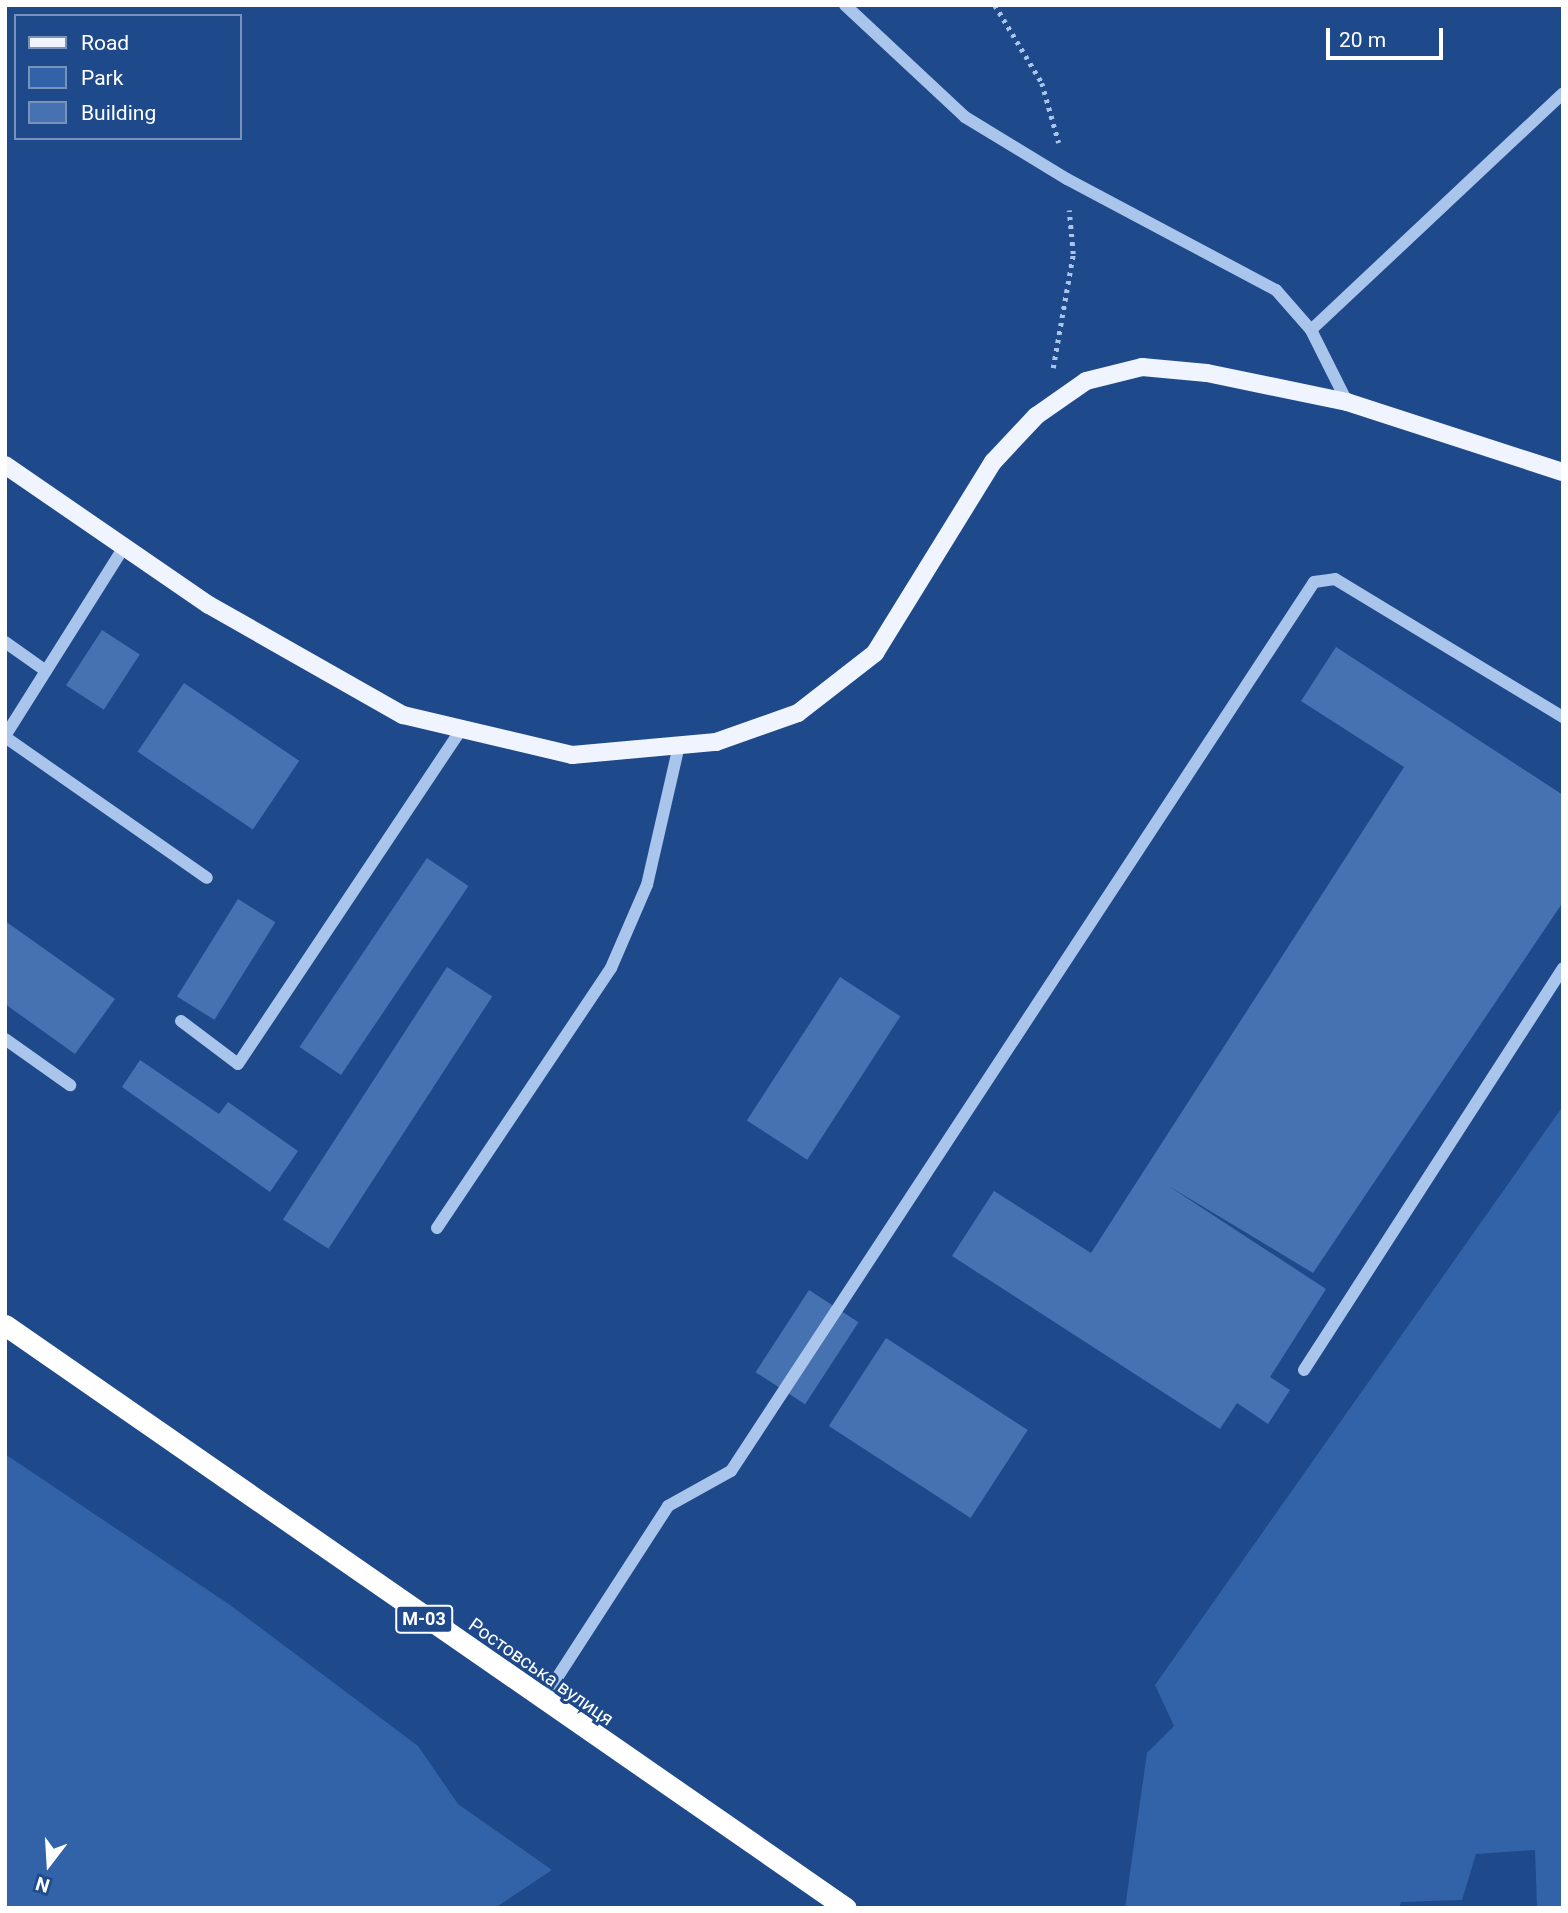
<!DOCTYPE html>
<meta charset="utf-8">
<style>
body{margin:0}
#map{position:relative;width:1568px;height:1913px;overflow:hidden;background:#1e498a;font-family:Roboto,sans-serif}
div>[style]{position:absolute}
.green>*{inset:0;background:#3262a8}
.building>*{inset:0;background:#4772b2;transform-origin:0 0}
.path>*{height:4.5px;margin-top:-2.25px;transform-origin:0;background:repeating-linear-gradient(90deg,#aac5ec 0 3.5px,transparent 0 8.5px)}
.minor>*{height:12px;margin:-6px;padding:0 6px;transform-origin:6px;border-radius:6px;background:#aac5ec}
.major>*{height:18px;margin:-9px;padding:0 9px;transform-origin:9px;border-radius:9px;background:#eff4fe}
.highway>*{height:21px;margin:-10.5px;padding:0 10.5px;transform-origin:10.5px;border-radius:10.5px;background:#fff}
span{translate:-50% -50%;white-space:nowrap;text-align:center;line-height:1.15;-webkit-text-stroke:6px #1e498a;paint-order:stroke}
.shield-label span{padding:2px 5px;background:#1e498a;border:2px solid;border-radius:5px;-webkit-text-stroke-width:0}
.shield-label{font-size:18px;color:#fff;font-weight:700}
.street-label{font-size:19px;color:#fff}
.frame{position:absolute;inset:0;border:7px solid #fff;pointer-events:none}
.legend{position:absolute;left:14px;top:14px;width:228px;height:126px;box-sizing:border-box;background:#1e498a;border:2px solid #7892b9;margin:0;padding:9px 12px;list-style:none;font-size:21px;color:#fff}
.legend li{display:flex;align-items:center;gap:14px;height:35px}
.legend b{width:35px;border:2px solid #7892b9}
.north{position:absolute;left:14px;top:1829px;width:70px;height:70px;-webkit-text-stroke:5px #1e498a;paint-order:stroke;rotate:197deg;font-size:19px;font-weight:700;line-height:28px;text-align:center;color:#fff}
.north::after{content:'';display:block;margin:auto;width:24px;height:32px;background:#fff;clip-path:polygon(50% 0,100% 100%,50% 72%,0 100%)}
.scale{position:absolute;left:1326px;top:28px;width:117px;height:32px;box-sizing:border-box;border:4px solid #fff;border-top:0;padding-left:9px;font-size:21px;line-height:24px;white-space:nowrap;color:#fff;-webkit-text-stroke:5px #1e498a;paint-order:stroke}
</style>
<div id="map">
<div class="green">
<div style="clip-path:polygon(1563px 1106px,1563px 1908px,1537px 1908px,1535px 1850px,1476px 1854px,1462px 1900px,1401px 1902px,1399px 1908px,1125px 1908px,1147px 1753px,1174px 1726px,1155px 1685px)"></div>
<div style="clip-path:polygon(5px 1454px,230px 1605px,418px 1746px,458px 1804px,552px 1870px,495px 1908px,5px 1908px)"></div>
</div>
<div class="building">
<div style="left:102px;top:630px;width:45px;height:66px;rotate:33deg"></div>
<div style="clip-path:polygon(1336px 647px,1563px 795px,1563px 902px,1313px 1273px,1167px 1185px,1326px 1289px,1270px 1377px,1290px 1390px,1268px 1424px,1237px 1403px,1220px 1429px,952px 1256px,994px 1191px,1091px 1253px,1404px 767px,1301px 701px)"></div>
<div style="left:184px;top:683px;width:139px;height:83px;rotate:34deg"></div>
<div style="left:427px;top:858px;width:50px;height:228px;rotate:34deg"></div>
<div style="left:238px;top:899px;width:44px;height:115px;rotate:32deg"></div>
<div style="clip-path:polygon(5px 921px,115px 999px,75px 1054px,5px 1004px)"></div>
<div style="left:447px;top:967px;width:54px;height:301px;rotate:33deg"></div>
<div style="left:840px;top:977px;width:72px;height:171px;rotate:33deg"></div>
<div style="clip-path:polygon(140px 1060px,219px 1114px,228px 1102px,298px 1151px,270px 1192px,122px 1087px)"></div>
<div style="left:809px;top:1290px;width:59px;height:98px;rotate:33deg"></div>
<div style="left:886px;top:1338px;width:169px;height:105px;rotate:33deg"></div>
</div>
<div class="path">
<div style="left:995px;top:5px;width:91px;rotate:58.9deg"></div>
<div style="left:1042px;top:83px;width:62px;rotate:74.2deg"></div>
<div style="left:1053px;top:368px;width:116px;rotate:-80deg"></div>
<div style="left:1073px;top:254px;width:44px;rotate:-95.2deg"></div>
</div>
<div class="minor">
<div style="left:845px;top:5px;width:164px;rotate:43deg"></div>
<div style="left:965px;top:117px;width:119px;rotate:31.3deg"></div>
<div style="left:1067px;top:179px;width:237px;rotate:28deg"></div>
<div style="left:1276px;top:290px;width:53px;rotate:48.8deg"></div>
<div style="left:1311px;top:330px;width:80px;rotate:63.4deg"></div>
<div style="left:1311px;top:330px;width:346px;rotate:-43.2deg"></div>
<div style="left:5px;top:642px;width:50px;rotate:35.3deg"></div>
<div style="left:5px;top:736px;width:223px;rotate:-57.8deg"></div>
<div style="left:5px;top:737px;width:246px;rotate:34.9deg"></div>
<div style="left:181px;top:1021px;width:71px;rotate:37deg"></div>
<div style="left:238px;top:1064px;width:402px;rotate:-56.3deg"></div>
<div style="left:5px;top:1039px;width:80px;rotate:35.3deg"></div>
<div style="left:437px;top:1228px;width:313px;rotate:-56.2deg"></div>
<div style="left:611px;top:968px;width:90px;rotate:-66.6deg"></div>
<div style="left:647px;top:885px;width:144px;rotate:-77.1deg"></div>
<div style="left:1304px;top:1370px;width:478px;rotate:-57.2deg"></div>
<div style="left:542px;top:1701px;width:232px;rotate:-57.1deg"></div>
<div style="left:668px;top:1506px;width:72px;rotate:-29.1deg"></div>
<div style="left:731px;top:1471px;width:1063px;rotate:-56.74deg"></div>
<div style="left:1314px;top:582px;width:21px;rotate:-8deg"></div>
<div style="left:1335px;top:579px;width:267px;rotate:31.2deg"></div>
</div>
<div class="major">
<div style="left:5px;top:465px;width:247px;rotate:34.5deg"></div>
<div style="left:209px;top:605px;width:223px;rotate:29.6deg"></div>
<div style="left:403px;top:715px;width:174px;rotate:13.3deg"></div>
<div style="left:572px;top:755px;width:145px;rotate:-5.2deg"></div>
<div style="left:716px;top:742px;width:87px;rotate:-19.5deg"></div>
<div style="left:798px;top:713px;width:98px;rotate:-37.9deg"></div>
<div style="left:875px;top:653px;width:225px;rotate:-58.3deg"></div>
<div style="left:993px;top:462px;width:63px;rotate:-46.9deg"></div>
<div style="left:1036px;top:416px;width:61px;rotate:-35deg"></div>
<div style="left:1086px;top:381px;width:58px;rotate:-14deg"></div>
<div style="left:1142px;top:367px;width:65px;rotate:5.3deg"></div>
<div style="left:1207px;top:373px;width:143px;rotate:11.7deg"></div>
<div style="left:1347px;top:402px;width:227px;rotate:18deg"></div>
</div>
<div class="highway">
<div style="left:5px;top:1325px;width:1023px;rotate:34.73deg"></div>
</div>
<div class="shield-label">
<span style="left:424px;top:1619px">М-03</span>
</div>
<div class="street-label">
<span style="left:541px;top:1672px;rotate:35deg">Ростовська вулиця</span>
</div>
<div class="frame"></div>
<ul class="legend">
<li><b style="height:9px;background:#eff4fe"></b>Road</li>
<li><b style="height:19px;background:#3262a8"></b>Park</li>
<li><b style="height:19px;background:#4772b2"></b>Building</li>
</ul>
<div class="north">N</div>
<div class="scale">20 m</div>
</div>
